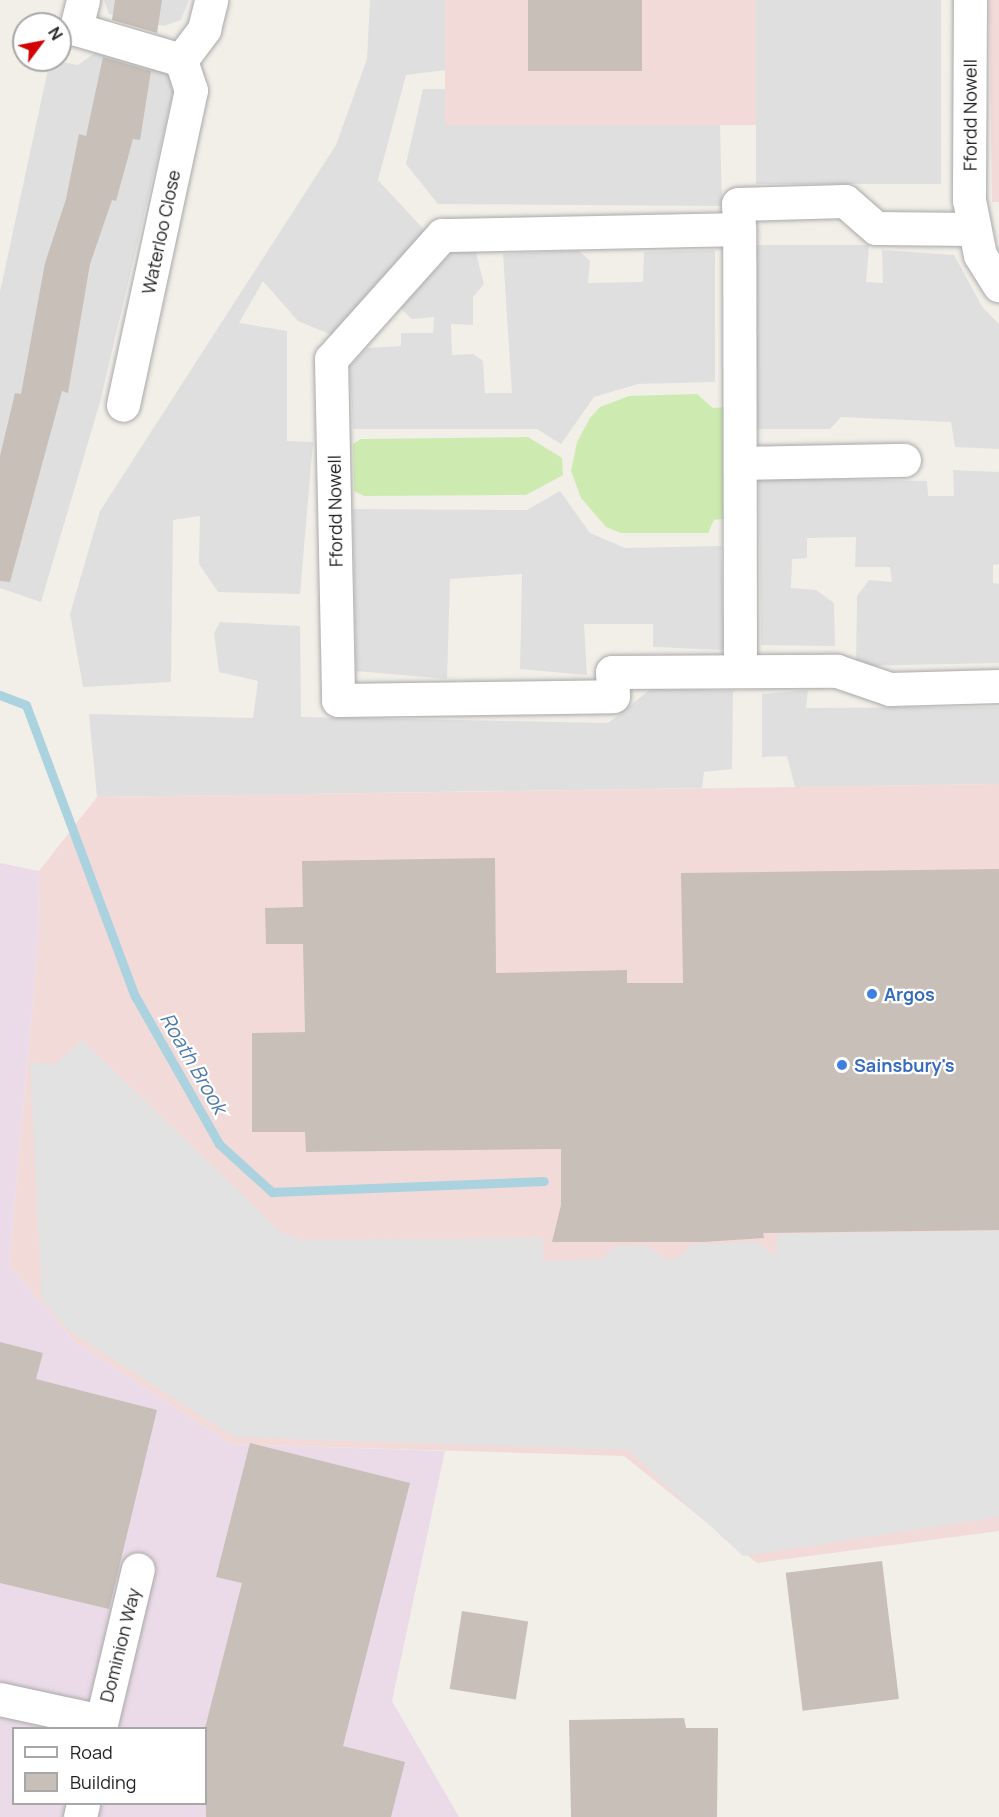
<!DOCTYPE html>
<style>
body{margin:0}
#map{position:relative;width:999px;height:1817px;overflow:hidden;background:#f2efe9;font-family:Manrope,sans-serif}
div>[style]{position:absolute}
.residential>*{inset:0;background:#e0dfdf;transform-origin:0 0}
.commercial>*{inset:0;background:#f2dad9;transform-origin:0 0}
.industrial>*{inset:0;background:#ebdbe8}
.grass>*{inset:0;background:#cdebb0}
.parking>*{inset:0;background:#e2e2e2}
.stream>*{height:9px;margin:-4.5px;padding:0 4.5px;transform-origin:4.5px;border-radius:4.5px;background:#aad3df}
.building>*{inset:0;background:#c7bfb8;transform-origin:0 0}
.roads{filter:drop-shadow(0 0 2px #a9a9a9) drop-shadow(0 0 2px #a9a9a9)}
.street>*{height:33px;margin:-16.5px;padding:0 16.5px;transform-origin:16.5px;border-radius:16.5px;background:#fff}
.dots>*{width:16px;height:16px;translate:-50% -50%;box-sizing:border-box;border:3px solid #fff;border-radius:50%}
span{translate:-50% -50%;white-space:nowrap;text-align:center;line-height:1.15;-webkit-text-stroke:4.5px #fff;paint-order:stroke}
.street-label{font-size:18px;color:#222}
.shop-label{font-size:18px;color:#366cbe;font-weight:700}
.left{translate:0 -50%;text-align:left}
.water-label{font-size:20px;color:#4a7aab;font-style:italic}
.legend{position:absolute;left:12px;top:1727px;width:195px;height:78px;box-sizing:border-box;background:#fff;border:2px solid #a7a7a7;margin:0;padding:8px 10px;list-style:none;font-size:18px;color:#222}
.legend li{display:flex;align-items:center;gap:12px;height:30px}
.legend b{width:30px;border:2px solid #a7a7a7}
.north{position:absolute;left:12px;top:12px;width:60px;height:60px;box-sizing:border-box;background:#fff;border:2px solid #a7a7a7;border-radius:50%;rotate:58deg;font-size:16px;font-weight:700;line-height:24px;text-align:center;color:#222}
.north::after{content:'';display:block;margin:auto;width:21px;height:27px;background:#d40000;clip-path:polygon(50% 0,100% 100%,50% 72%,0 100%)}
</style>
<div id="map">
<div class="residential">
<div style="clip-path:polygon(104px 0,189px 0,181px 20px,164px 26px,109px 14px)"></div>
<div style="clip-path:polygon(370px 0,445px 0,446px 70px,406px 75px,378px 180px,429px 235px,332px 335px,298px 321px,263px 281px,239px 323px,287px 331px,287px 441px,313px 442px,300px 594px,218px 592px,199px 564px,200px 516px,173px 520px,171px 682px,83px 687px,70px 614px,100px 511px,336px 145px,367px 59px)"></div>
<div style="left:756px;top:0;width:185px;height:184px"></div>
<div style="clip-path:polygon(99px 50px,159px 63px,175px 84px,100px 402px,41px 602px,0 588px,0 292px,50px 60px,78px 65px)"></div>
<div style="clip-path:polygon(423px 89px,447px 89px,447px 125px,720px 124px,722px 206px,438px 204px,406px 164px)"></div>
<div style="clip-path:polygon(473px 241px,484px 284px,473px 297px,473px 325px,451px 324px,452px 355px,473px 354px,483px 361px,485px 393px,512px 393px,503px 254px,579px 251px,590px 261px,588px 283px,643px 282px,644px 252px,715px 250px,715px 382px,638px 384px,594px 397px,561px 444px,537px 429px,353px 429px,350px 366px,367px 348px,401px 346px,401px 333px,433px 333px,434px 317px,412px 319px,400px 308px,455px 249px)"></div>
<div style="clip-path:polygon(757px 245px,869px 245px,866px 282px,883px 283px,882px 250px,954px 255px,983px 308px,999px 324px,999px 449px,955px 447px,951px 422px,841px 417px,830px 429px,755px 429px)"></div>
<div style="clip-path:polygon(953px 470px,999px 472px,999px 564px,993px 565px,993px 583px,999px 584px,999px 663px,856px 666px,857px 596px,869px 580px,892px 582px,890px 567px,855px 567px,856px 537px,807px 538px,807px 558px,792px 559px,791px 588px,816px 590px,834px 603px,835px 646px,761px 645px,759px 478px,927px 481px,928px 496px,954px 496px)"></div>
<div style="clip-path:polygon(560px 491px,590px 533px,625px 548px,721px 546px,724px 650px,653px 647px,653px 624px,584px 624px,587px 675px,520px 669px,522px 574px,450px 579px,447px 679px,356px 671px,353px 509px,527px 510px)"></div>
<div style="clip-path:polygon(220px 622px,300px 626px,301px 717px,608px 723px,651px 689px,733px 691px,732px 769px,704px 772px,702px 788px,97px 797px,89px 714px,253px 718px,258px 681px,219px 672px,214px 633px)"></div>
<div style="clip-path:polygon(808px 690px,806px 708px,999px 707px,999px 784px,795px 787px,787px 756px,762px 757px,762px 694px)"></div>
</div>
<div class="commercial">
<div style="left:445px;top:0;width:311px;height:125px"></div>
<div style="clip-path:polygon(989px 0,999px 0,999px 202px,992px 202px)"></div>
<div style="clip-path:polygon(999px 784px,999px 1531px,757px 1563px,624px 1456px,231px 1444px,75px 1342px,9px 1265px,38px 946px,39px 871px,97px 797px)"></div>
</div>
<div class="industrial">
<div style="clip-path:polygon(evenodd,0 863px,39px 871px,38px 946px,9px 1265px,75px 1342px,231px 1444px,445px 1451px,392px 1701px,459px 1817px,0 1817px,0 863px,14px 1728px,206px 1728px,206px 1804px,14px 1804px,14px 1728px)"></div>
</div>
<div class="grass">
<div style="clip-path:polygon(697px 394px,713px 408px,724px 407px,728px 518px,714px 520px,708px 533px,621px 533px,606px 527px,581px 498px,571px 471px,577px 442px,590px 418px,600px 407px,629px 396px)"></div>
<div style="clip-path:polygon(528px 437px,562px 458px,563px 475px,526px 495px,364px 496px,354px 491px,353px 444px,361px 439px)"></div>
</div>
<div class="parking">
<div style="clip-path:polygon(82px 1040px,282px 1233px,302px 1240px,543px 1238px,543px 1261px,602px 1259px,614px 1246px,647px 1245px,664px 1259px,676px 1259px,692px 1244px,757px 1242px,776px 1256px,777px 1234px,999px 1231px,999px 1517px,743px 1556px,628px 1450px,234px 1437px,71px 1332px,42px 1300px,30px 1063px,55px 1064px)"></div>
</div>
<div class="stream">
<div style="left:0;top:695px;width:28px;rotate:21deg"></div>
<div style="left:26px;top:705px;width:311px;rotate:69.5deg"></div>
<div style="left:135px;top:996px;width:170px;rotate:60.4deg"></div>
<div style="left:219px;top:1144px;width:72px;rotate:42.2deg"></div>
<div style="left:272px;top:1192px;width:272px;rotate:-2.3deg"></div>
</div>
<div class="building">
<div style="clip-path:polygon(115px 0,162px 0,157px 33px,112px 20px)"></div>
<div style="left:528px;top:0;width:114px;height:71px"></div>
<div style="clip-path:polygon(103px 57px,151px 71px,140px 140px,133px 139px,116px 201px,112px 200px,90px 264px,68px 393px,62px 391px,10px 582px,0 581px,0 456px,15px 393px,21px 394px,45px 263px,66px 199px,79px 134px,86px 136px)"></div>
<div style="clip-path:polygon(495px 858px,496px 973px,627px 970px,627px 983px,683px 983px,681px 873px,999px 869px,999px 1230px,763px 1233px,764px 1238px,703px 1242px,552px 1242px,561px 1205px,561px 1149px,306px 1152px,305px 1132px,252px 1132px,252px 1033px,305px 1032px,303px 944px,266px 944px,265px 908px,303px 907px,302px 861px)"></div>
<div style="clip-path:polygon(0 1342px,43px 1353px,36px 1379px,157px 1410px,109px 1609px,0 1583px)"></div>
<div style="clip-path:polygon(250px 1443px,410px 1483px,343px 1746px,405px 1762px,391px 1817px,206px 1817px,205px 1728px,242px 1583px,216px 1577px)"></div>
<div style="left:882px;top:1561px;width:139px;height:97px;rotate:83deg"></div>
<div style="left:462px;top:1611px;width:67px;height:79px;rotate:9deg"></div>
<div style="clip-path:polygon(684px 1718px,686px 1728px,718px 1728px,717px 1817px,571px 1817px,569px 1720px)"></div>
</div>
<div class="roads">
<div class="street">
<div style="left:83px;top:0;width:30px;rotate:104deg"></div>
<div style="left:76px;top:29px;width:109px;rotate:16.4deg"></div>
<div style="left:181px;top:60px;width:32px;rotate:72deg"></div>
<div style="left:191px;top:90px;width:322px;rotate:102.2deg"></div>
<div style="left:970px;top:0;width:200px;rotate:90.3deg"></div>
<div style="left:969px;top:200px;width:56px;rotate:78.7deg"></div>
<div style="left:980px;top:255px;width:36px;rotate:58deg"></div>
<div style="left:181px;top:60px;width:39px;rotate:-53deg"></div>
<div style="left:204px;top:29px;width:30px;rotate:-76deg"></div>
<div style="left:739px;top:229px;width:25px;rotate:-92deg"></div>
<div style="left:738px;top:204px;width:107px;rotate:-1.6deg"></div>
<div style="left:845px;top:201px;width:41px;rotate:41.1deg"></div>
<div style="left:876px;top:228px;width:97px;rotate:0.6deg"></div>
<div style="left:742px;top:463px;width:162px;rotate:-1.1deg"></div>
<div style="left:740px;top:671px;width:442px;rotate:-90.1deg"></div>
<div style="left:739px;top:229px;width:297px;rotate:178.8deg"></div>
<div style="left:442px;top:235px;width:166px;rotate:131.8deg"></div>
<div style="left:331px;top:359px;width:341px;rotate:88.8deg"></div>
<div style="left:338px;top:700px;width:275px;rotate:-0.8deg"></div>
<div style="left:613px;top:696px;width:24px;rotate:-92deg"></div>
<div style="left:612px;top:672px;width:225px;rotate:-0.3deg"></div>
<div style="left:837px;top:671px;width:56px;rotate:18.8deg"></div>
<div style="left:890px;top:689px;width:109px;rotate:-1.6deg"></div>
<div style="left:0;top:1699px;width:103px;rotate:12.3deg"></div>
<div style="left:100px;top:1728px;width:163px;rotate:-76.6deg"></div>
<div style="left:80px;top:1817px;width:13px;rotate:-77deg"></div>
</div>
</div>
<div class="dots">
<div style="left:872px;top:994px;background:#3f7fe0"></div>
<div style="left:842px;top:1065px;background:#3f7fe0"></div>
</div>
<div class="street-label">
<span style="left:970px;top:115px;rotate:-90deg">Ffordd Nowell</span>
<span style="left:161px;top:232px;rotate:-78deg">Waterloo Close</span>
<span style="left:335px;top:511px;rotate:-91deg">Ffordd Nowell</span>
<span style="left:120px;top:1645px;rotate:-76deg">Dominion Way</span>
</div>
<div class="shop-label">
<span class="left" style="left:884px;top:994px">Argos</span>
<span class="left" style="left:854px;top:1065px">Sainsbury's</span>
</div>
<div class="water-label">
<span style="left:194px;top:1063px;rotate:60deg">Roath Brook</span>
</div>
<ul class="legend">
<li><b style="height:8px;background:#fff"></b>Road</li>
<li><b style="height:16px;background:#c7bfb8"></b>Building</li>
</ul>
<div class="north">N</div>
</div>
